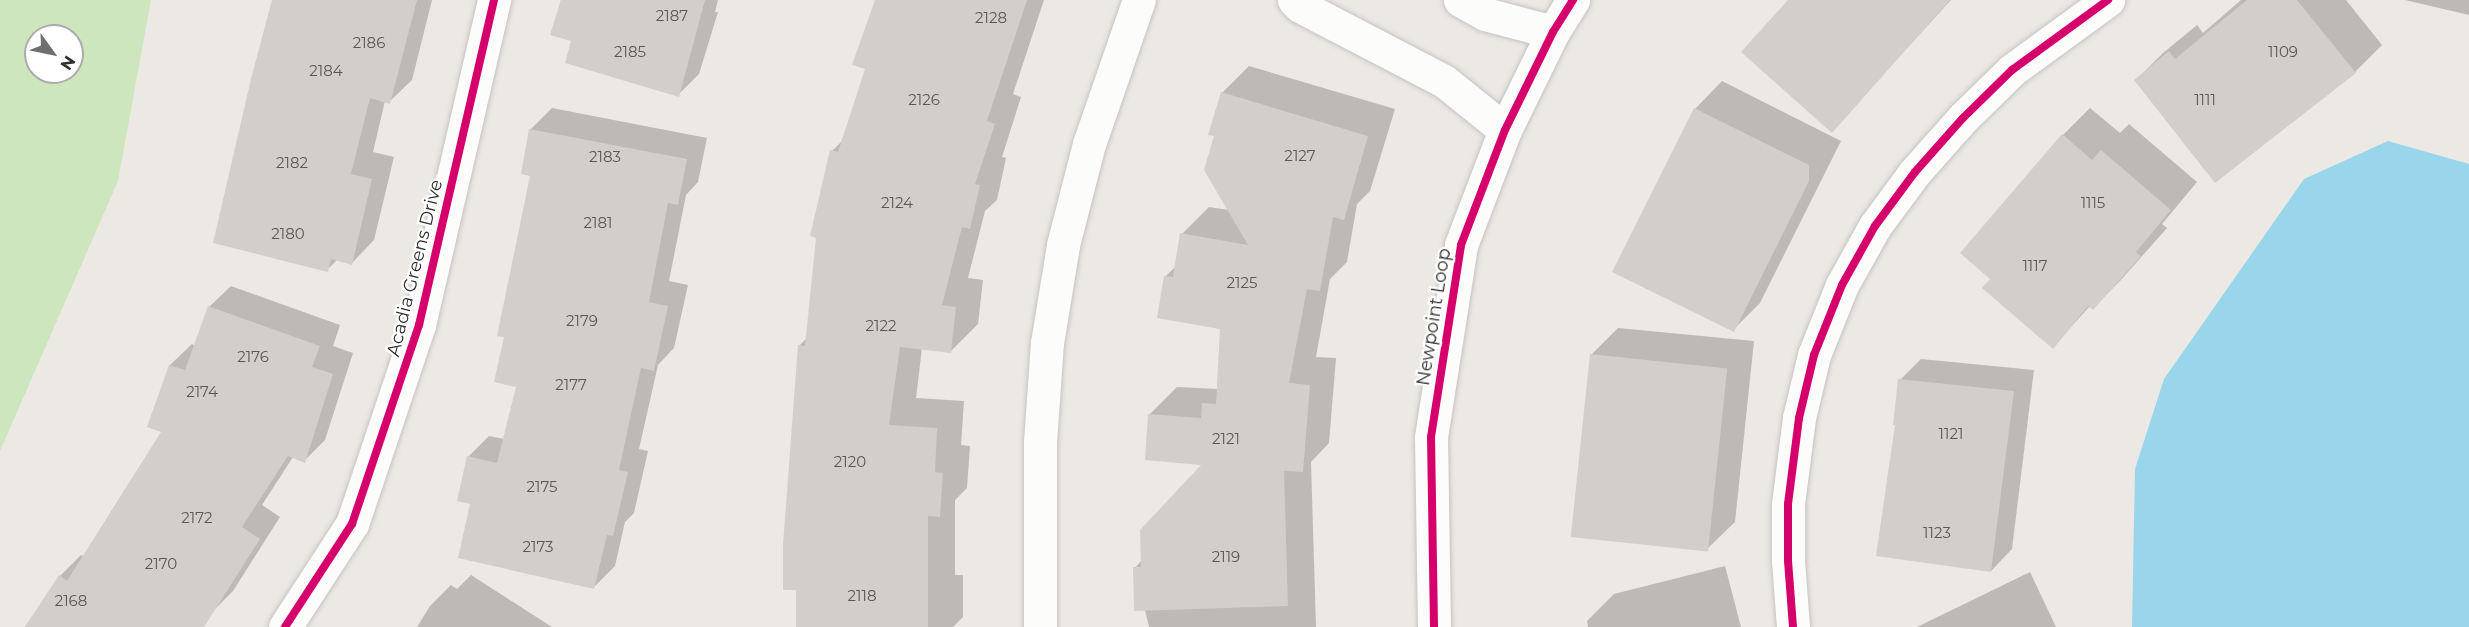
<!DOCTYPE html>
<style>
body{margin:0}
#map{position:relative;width:2469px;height:627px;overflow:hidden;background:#ece8e4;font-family:Montserrat,sans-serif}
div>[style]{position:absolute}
.green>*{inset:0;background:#cee6be}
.water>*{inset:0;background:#99d6ec}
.shadow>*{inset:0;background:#0003}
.building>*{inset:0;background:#d1cecb;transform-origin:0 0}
.roads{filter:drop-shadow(0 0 2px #c5c4c5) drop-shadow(0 0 2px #c5c4c5)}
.minor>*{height:33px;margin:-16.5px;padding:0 16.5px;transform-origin:16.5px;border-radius:16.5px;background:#fcfcfb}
.cycleway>*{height:8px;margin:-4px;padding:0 4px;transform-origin:4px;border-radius:4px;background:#d6006c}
span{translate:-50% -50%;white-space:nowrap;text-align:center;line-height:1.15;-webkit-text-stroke:4.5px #fff;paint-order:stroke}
.number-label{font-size:15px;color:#585857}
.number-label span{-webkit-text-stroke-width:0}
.street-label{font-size:18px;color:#2e2e2e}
.north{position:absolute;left:24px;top:24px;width:60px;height:60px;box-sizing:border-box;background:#fff;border:2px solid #ababab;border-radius:50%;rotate:123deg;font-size:16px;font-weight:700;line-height:24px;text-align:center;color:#2e2e2e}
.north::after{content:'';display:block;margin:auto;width:21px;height:27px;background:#706f6e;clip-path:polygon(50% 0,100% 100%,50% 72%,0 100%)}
</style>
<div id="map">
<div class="green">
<div style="clip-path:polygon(evenodd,0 0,151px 0,118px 181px,0 451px,0 0,36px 36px,72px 36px,72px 72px,36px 72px,36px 36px)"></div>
</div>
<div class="water">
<div style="clip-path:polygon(2388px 141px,2469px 164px,2469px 627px,2132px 627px,2135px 469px,2164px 379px,2304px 179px)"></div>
</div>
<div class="shadow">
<div style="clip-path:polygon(273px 0,432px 0,412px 80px,389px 102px,385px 101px,373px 152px,394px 157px,374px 240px,352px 263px,338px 259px,327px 270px)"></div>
<div style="clip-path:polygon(561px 0,718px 0,715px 12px,718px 12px,699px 74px,678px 95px,573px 40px,552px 34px)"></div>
<div style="clip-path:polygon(875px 0,1044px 0,1013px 94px,1021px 97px,1002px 157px,1006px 158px,997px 200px,985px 211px,968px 278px,983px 280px,978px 324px,951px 351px,922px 348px,916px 398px,964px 401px,961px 445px,970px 446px,967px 488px,955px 500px,955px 575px,963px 575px,963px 617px,953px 627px,797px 627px,799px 346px,807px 338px,832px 151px,844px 139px,867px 68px)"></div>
<div style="clip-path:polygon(1790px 0,1951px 0,1831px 131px)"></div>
<div style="clip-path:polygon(2241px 0,2346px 0,2382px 45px,2355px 72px,2136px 80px,2163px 53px,2197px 25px,2203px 33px)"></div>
<div style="clip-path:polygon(2405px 0,2469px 0,2469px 15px)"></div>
<div style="clip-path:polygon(1249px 66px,1395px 109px,1370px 191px,1357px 204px,1347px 262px,1330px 279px,1316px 357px,1336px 358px,1329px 443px,1311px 462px,1316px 627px,1149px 627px,1135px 568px,1142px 560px,1204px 463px,1149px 415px,1177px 387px,1218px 389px,1222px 328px,1166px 276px,1176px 266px,1182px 234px,1209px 207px,1229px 210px,1216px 135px,1222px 93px)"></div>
<div style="clip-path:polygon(1722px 81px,1841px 141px,1760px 303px,1733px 330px,1695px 109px)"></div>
<div style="clip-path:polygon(552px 108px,707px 138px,698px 182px,686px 195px,669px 281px,688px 285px,674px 348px,658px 365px,639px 449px,648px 451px,634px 513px,625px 522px,615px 566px,594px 587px,472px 503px,468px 457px,489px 436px,504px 439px,518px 386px,506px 336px,532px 175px,522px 173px,531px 129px)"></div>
<div style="clip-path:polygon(2090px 108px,2120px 133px,2129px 124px,2197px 182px,2162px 224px,2167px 228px,2120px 281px,2093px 308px,2090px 306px,2053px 347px,1993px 278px,2063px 135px)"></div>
<div style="clip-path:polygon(231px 286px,340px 325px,333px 346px,353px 353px,325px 440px,304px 461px,293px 457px,262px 505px,280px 517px,233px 591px,212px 612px,184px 627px,25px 627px,60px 576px,81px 555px,84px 557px,163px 432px,149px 426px,170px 365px,192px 344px,195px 346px,209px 307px)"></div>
<div style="clip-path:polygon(1618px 328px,1754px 341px,1735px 522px,1707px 549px,1591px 355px)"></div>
<div style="clip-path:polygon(1921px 359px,2034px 370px,2012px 549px,1991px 571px,1897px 424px,1900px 380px)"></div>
<div style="clip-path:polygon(1725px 566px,1741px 627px,1588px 627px,1587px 621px,1614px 594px)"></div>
<div style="clip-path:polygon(2030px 572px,2056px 627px,1917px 627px)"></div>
<div style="clip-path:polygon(471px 575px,552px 627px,417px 627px,430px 606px,451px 585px,457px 589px)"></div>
</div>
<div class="building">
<div style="clip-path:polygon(272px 0,417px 0,390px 104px,370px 98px,351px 174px,372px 179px,352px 265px,331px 259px,328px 272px,213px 243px,251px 79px)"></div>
<div style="clip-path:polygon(561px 0,705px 0,679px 97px,565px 63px,571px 41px,550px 35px)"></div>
<div style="clip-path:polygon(875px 0,1027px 0,987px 121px,995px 124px,975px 184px,980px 185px,970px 229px,962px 227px,942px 305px,956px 307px,951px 353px,900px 347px,889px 425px,937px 428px,935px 472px,943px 473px,940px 517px,928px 516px,928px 627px,796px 627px,796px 590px,783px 590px,783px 545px,798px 345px,805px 346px,816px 238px,810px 236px,830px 150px,838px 152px,865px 69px,852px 65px)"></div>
<div style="clip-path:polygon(1788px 0,1950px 0,1832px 133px,1741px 52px)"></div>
<div style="clip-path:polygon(2247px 0,2297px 0,2356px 73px,2215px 183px,2134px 80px,2169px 51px,2175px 59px)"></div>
<div style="clip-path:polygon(1221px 92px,1368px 136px,1344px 220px,1333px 217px,1320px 291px,1307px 289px,1289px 383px,1310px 385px,1303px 472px,1284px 471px,1288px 606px,1134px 611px,1133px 567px,1141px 567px,1140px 530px,1201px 465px,1145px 460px,1148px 414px,1201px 418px,1202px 403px,1216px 404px,1220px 329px,1157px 318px,1164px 276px,1173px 277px,1180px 233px,1248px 245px,1204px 170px,1214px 136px,1208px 135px)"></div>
<div style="clip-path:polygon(1694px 108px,1809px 165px,1809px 181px,1734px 332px,1612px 272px)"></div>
<div style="clip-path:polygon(529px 129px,687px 159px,678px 205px,668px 203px,649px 302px,668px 306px,654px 371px,641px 368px,619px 470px,628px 472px,613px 536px,607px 535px,594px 589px,458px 558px,470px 504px,457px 501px,467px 456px,497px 463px,516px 387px,494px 382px,504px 337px,497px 336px,530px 176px,521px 174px)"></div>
<div style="clip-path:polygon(2062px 134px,2092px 160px,2101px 150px,2171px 210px,2136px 252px,2141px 256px,2093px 310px,2088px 306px,2053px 349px,1982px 288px,1990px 279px,1960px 253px)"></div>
<div style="clip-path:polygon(208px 306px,320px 346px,312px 367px,333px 374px,305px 463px,288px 456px,242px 527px,260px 539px,204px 627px,25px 627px,59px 575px,67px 581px,161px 432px,147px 427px,169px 365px,185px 370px)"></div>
<div style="left:1590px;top:354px;width:138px;height:184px;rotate:6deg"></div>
<div style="clip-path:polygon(1898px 379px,2014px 391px,1991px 572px,1876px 556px,1895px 425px,1893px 425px)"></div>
</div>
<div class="roads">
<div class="minor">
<div style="left:1294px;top:0;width:8px;rotate:45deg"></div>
<div style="left:1300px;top:6px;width:162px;rotate:27.5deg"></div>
<div style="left:1444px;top:81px;width:78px;rotate:38.8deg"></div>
<div style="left:1460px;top:0;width:29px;rotate:29deg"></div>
<div style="left:1485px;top:14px;width:70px;rotate:14.8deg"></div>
<div style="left:285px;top:627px;width:123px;rotate:-57deg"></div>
<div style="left:352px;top:524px;width:210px;rotate:-71.4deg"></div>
<div style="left:419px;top:325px;width:334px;rotate:-77deg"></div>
<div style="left:1040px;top:627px;width:185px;rotate:-90deg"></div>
<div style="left:1040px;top:442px;width:99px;rotate:-86deg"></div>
<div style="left:1047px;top:343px;width:99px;rotate:-80.7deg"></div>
<div style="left:1063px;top:245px;width:104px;rotate:-75.6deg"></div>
<div style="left:1089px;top:144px;width:152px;rotate:-70.9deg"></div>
<div style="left:1434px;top:627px;width:190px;rotate:-90.9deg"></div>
<div style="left:1431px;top:437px;width:194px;rotate:-81.1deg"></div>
<div style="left:1461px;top:245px;width:123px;rotate:-69.1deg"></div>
<div style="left:1505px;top:130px;width:109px;rotate:-63.9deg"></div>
<div style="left:1553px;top:32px;width:38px;rotate:-58deg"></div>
<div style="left:1793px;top:627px;width:66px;rotate:-94.3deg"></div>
<div style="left:1788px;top:561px;width:57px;rotate:-90deg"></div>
<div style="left:1788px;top:504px;width:87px;rotate:-82.7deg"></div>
<div style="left:1799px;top:418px;width:65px;rotate:-76.6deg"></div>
<div style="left:1814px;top:355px;width:75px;rotate:-68.2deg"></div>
<div style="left:1842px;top:285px;width:68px;rotate:-60.8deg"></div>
<div style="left:1875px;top:226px;width:67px;rotate:-53.5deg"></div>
<div style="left:1915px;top:172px;width:72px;rotate:-48.4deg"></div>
<div style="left:1963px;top:118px;width:69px;rotate:-44.4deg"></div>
<div style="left:2012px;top:70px;width:119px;rotate:-36.1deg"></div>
</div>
</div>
<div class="cycleway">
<div style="left:285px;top:627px;width:123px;rotate:-57deg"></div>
<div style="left:352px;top:524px;width:210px;rotate:-71.4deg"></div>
<div style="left:419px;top:325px;width:334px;rotate:-77deg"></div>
<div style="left:1434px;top:627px;width:190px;rotate:-90.9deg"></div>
<div style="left:1431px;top:437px;width:194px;rotate:-81.1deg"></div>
<div style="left:1461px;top:245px;width:123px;rotate:-69.1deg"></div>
<div style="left:1505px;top:130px;width:109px;rotate:-63.9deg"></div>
<div style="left:1553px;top:32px;width:38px;rotate:-58deg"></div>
<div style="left:1793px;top:627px;width:66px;rotate:-94.3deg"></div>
<div style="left:1788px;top:561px;width:57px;rotate:-90deg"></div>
<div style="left:1788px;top:504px;width:87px;rotate:-82.7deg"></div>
<div style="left:1799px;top:418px;width:65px;rotate:-76.6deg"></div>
<div style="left:1814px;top:355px;width:75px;rotate:-68.2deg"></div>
<div style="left:1842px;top:285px;width:68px;rotate:-60.8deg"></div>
<div style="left:1875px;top:226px;width:67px;rotate:-53.5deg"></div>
<div style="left:1915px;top:172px;width:72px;rotate:-48.4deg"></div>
<div style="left:1963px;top:118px;width:69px;rotate:-44.4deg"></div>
<div style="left:2012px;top:70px;width:119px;rotate:-36.1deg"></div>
</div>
<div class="number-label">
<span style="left:672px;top:16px">2187</span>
<span style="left:991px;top:18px">2128</span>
<span style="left:369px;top:43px">2186</span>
<span style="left:630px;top:52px">2185</span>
<span style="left:2283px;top:52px">1109</span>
<span style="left:326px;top:71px">2184</span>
<span style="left:924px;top:100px">2126</span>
<span style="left:2205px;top:100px">1111</span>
<span style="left:1300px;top:156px">2127</span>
<span style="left:605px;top:157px">2183</span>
<span style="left:292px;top:163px">2182</span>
<span style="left:897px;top:203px">2124</span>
<span style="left:2093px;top:203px">1115</span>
<span style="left:598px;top:223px">2181</span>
<span style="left:288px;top:234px">2180</span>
<span style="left:2035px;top:266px">1117</span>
<span style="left:1242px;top:283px">2125</span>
<span style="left:582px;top:321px">2179</span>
<span style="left:881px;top:326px">2122</span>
<span style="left:253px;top:357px">2176</span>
<span style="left:571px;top:385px">2177</span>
<span style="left:202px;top:392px">2174</span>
<span style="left:1951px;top:434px">1121</span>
<span style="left:1226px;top:439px">2121</span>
<span style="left:850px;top:462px">2120</span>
<span style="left:542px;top:487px">2175</span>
<span style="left:197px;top:518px">2172</span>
<span style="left:1937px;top:533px">1123</span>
<span style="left:538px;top:547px">2173</span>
<span style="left:1226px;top:557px">2119</span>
<span style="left:161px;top:564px">2170</span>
<span style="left:862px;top:596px">2118</span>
<span style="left:71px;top:601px">2168</span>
</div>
<div class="street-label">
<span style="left:415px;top:268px;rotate:-76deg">Acadia Greens Drive</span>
<span style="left:1434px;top:317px;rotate:-81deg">Newpoint Loop</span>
</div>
<div class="north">N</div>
</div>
